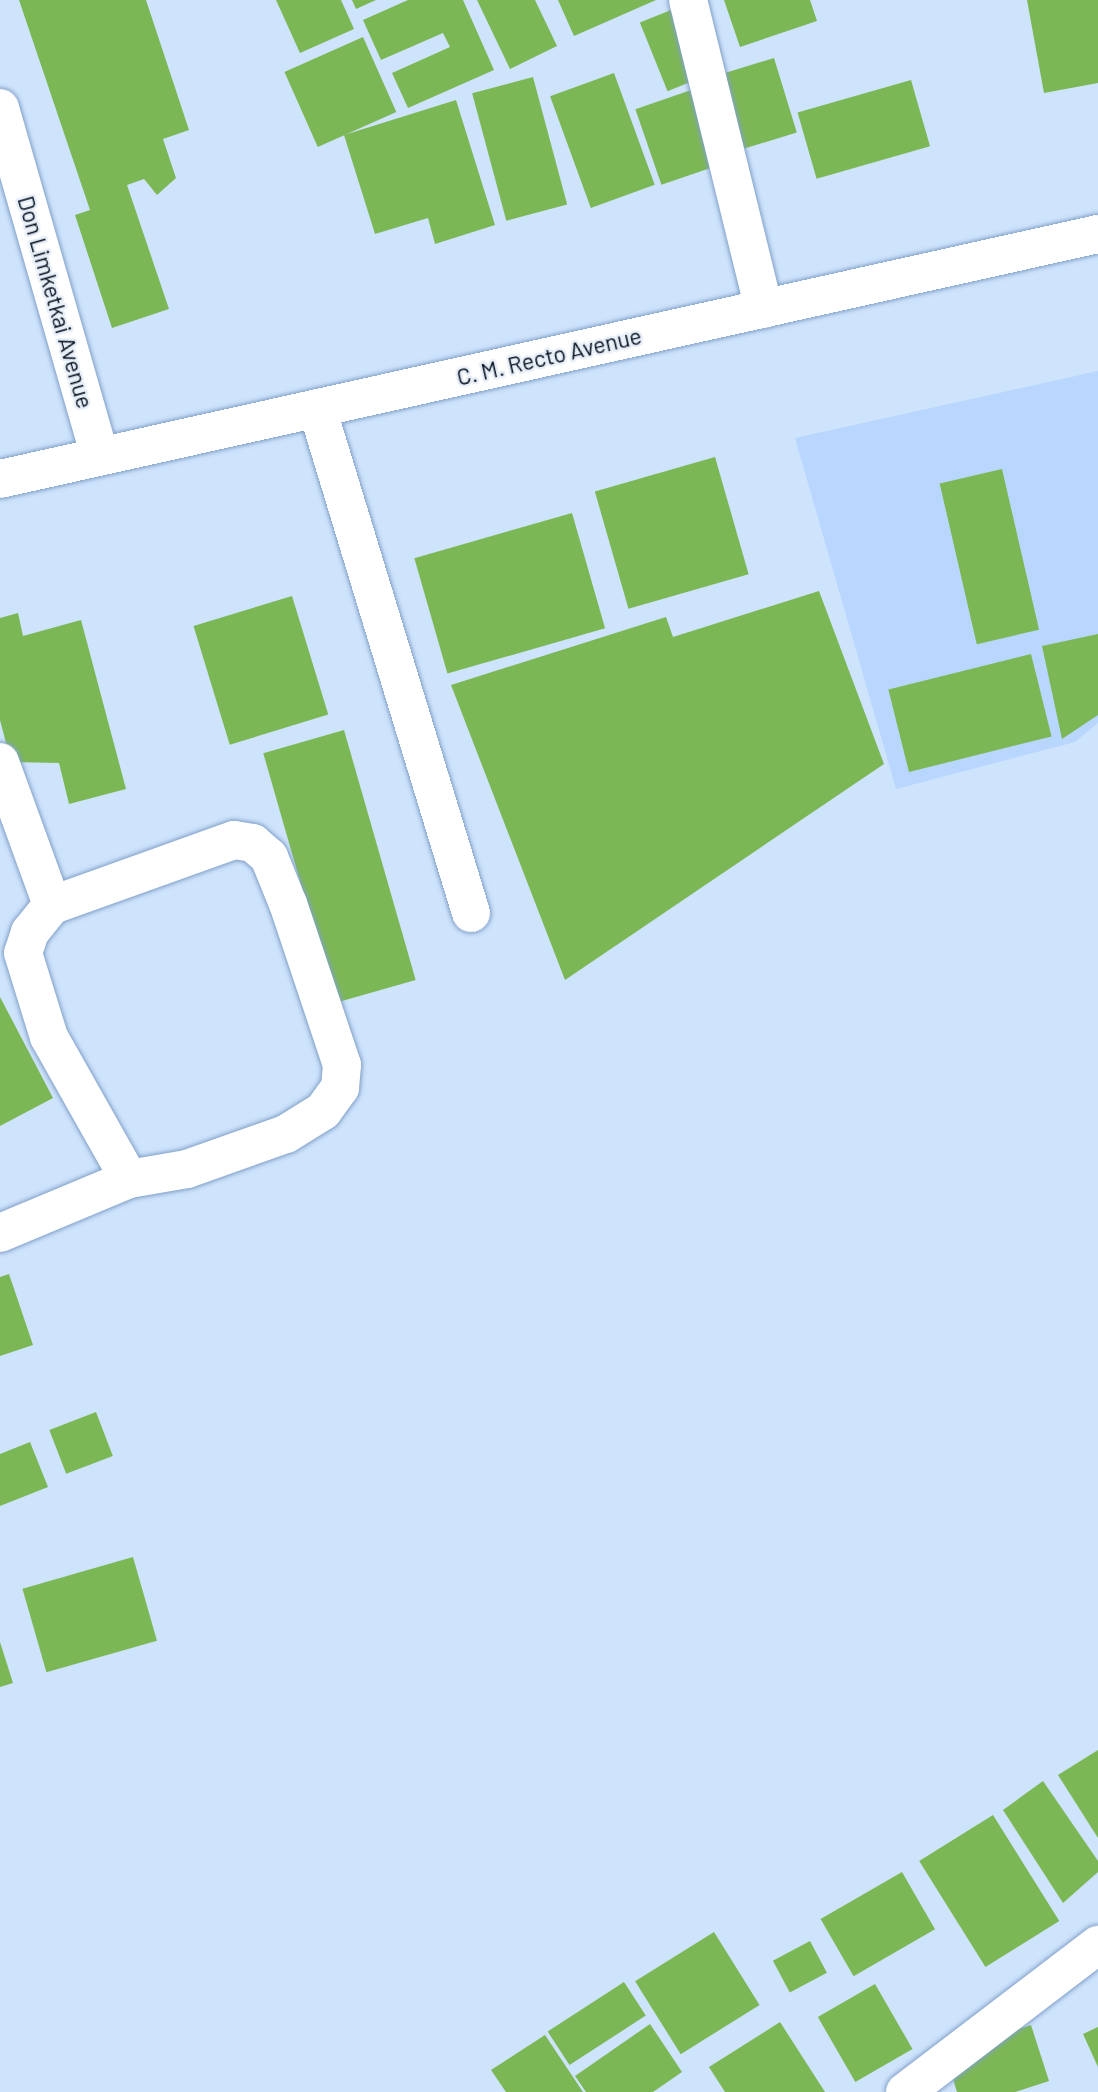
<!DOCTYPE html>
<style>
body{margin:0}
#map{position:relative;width:1098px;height:2092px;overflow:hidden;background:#cee3fc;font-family:Barlow,sans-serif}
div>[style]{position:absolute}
.built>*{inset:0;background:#b9d7fe}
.building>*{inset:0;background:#7cb756;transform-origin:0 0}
.roads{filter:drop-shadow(0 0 2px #80a0c8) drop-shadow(0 0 2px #80a0c8)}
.minor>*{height:38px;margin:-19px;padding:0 19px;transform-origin:19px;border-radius:19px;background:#fff}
.highway>*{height:38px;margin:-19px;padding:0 19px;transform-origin:19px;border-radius:19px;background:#fff}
span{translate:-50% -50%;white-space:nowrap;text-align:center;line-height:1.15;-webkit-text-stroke:5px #e7eef7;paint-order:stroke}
.street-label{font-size:23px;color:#081322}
</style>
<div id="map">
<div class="built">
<div style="clip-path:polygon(1098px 371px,1098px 723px,1075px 742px,896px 789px,795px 438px)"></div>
</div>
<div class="building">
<div style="clip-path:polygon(19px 0,146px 0,189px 130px,163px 139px,176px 178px,157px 195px,144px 179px,127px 185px,169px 309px,112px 328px,75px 215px,90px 210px)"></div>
<div style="clip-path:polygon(276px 0,341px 0,354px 29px,300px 53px)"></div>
<div style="clip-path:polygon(352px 0,376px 0,356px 9px)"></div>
<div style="clip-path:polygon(408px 0,463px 0,494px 70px,408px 108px,392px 73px,450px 47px,443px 33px,381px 60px,363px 20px)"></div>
<div style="clip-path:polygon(477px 0,535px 0,557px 46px,510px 69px)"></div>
<div style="clip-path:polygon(558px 0,656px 0,574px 36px)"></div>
<div style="clip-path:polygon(724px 0,810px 0,817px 21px,740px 47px)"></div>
<div style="clip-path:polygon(1027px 0,1098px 0,1098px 83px,1044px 93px)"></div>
<div style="left:676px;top:8px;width:74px;height:39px;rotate:68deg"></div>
<div style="left:363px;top:37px;width:82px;height:86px;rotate:66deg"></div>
<div style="left:774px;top:58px;width:78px;height:65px;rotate:73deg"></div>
<div style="left:614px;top:73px;width:119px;height:68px;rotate:70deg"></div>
<div style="left:533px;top:77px;width:132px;height:63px;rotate:75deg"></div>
<div style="left:911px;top:80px;width:69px;height:118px;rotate:74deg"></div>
<div style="left:694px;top:89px;width:80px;height:62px;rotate:71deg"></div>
<div style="clip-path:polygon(456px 100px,495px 225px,435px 244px,428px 218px,375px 234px,344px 135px)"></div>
<div style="left:715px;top:457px;width:122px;height:125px;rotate:74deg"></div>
<div style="left:1002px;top:469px;width:165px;height:64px;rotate:77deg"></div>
<div style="left:572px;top:513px;width:120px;height:164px;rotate:74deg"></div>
<div style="clip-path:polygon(819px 591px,884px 764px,565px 980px,451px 685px,666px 617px,673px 637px)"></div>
<div style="left:292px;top:596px;width:124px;height:103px;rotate:73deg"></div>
<div style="clip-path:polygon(18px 613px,23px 636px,81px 620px,126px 789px,69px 804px,59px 763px,11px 762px,0 720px,0 618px)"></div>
<div style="clip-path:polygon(1098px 634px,1098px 715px,1062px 739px,1042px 646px)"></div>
<div style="left:1031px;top:654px;width:85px;height:147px;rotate:76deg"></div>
<div style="left:344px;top:730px;width:260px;height:84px;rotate:74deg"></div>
<div style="clip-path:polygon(0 997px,53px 1098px,0 1126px)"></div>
<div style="clip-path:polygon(9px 1274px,33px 1345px,0 1356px,0 1277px)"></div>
<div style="left:96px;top:1412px;width:47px;height:50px;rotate:69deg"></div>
<div style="clip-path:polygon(30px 1442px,48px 1487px,0 1506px,0 1454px)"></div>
<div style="left:133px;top:1557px;width:87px;height:115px;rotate:74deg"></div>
<div style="clip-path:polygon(0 1642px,13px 1683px,0 1687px)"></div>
<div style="clip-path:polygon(1098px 1750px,1098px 1838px,1058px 1775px)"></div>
<div style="clip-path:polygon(1043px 1781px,1098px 1861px,1098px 1872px,1063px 1903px,1003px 1810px)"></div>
<div style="left:993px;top:1815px;width:125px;height:87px;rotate:58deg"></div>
<div style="left:902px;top:1872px;width:66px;height:94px;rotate:60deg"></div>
<div style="left:714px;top:1932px;width:86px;height:93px;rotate:58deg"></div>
<div style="left:810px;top:1941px;width:36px;height:42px;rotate:62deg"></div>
<div style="left:624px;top:1982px;width:40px;height:91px;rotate:57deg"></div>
<div style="left:875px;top:1984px;width:75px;height:66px;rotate:60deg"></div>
<div style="clip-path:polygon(780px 2022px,825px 2092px,725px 2092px,709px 2067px)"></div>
<div style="clip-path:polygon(650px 2024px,682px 2072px,653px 2092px,586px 2092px,575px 2076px)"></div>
<div style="clip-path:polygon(1031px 2025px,1049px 2081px,1015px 2092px,957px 2092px,945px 2053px)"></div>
<div style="clip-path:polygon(1098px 2027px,1098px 2067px,1083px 2034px)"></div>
<div style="clip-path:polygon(545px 2035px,583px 2092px,506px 2092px,491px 2070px)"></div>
</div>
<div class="roads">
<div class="minor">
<div style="left:688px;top:0;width:318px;rotate:76.2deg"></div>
<div style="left:0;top:108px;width:362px;rotate:74deg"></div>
<div style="left:317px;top:408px;width:528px;rotate:73.04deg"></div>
<div style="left:0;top:762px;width:152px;rotate:70deg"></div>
<div style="left:0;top:1233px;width:140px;rotate:-22.7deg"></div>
<div style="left:129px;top:1179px;width:59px;rotate:-9.8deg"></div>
<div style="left:187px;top:1169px;width:105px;rotate:-19.5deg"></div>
<div style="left:286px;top:1134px;width:44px;rotate:-31.9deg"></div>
<div style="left:323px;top:1111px;width:29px;rotate:-54deg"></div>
<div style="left:340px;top:1088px;width:23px;rotate:-85deg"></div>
<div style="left:342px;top:1065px;width:170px;rotate:-108.5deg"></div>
<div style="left:288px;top:904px;width:51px;rotate:-112deg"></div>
<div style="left:269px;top:857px;width:21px;rotate:-139deg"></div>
<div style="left:253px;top:843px;width:19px;rotate:-171deg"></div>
<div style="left:234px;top:840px;width:193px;rotate:160.3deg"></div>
<div style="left:52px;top:905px;width:35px;rotate:129deg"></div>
<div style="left:30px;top:932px;width:22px;rotate:108deg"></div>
<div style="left:23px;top:953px;width:88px;rotate:72.8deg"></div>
<div style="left:49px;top:1037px;width:163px;rotate:60.6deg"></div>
<div style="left:905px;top:2092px;width:243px;rotate:-37.3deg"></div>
</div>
<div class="highway">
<div style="left:0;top:479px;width:1125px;rotate:-12.58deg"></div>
</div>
</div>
<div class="street-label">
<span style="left:56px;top:302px;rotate:74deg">Don Limketkai Avenue</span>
<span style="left:549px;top:356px;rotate:-13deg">C. M. Recto Avenue</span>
</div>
</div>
